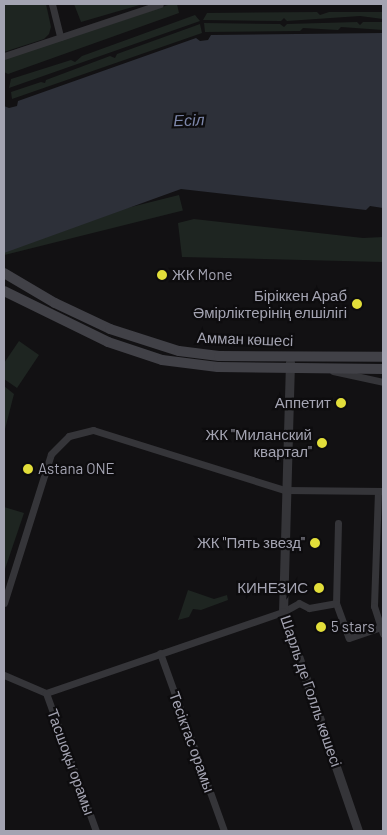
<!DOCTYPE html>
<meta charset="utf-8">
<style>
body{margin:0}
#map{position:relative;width:387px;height:835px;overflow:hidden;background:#121113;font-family:Barlow,sans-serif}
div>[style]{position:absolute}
.green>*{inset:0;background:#1e2521;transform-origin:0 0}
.water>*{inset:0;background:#2d3039}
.minor>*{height:7px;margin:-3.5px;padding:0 3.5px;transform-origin:3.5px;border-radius:3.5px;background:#353539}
.tertiary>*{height:9px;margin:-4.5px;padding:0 4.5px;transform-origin:4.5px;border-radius:4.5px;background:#353539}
.secondary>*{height:10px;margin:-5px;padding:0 5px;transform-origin:5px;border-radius:5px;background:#414147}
.dots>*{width:14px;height:14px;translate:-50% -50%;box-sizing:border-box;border:2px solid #0d0c0e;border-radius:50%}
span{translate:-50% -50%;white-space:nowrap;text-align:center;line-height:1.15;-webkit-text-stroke:4.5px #0d0c0e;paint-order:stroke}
.poi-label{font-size:15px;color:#a4a4b2}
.left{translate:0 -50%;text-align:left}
.right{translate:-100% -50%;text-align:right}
.street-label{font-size:15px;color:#a4a4b2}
.water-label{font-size:16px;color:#7d87ab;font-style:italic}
.frame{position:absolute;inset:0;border:5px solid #a4a4b2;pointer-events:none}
</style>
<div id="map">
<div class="green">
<div style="clip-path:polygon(4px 4px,46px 4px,51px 27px,49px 34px,44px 39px,4px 52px)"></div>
<div style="clip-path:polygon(74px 4px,143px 4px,81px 22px)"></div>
<div style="clip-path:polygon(171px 4px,177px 4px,179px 13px,8px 74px,4px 72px,4px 59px)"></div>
<div style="clip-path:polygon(317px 12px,320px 15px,329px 12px,383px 12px,383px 19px,360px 16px,287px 21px,284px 18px,281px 21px,203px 20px,207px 13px)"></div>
<div style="clip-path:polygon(195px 15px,200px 21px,9px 88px,11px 79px,71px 60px,75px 62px,82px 56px)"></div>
<div style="clip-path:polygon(357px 22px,360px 25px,363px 22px,383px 22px,383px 30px,341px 27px,338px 30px,303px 28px,300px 31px,205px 32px,204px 23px,280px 24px,284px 27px,287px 24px)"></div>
<div style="clip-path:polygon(200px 24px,202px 33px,12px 99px,11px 92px,41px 82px,45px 83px,46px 80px,110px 56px,115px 58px,117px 54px)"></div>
<div style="left:179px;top:195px;width:16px;height:186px;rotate:76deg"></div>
<div style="clip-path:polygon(194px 219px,363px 238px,383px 237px,383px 262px,182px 257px,178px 223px)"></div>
<div style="clip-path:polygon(19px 341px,39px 355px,17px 388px,4px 379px,4px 363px)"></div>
<div style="clip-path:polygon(4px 386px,14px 394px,4px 433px)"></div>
<div style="clip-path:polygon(4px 507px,24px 513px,4px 572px)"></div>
<div style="clip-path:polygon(188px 590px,214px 599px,227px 595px,228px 600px,201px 610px,193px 609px,189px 617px,178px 620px)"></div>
</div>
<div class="water">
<div style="clip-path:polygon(383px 33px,383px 208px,370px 206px,366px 210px,181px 189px,4px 253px,4px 106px,9px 108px,17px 106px,18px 101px,196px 38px,200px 41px,208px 40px,211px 35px)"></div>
</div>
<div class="minor">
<div style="left:52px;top:4px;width:34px;rotate:76deg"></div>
<div style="left:4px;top:56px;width:164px;rotate:-18.4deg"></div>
<div style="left:333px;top:371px;width:51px;rotate:12.4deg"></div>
<div style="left:378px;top:491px;width:115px;rotate:92deg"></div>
<div style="left:374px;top:606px;width:29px;rotate:72deg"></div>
<div style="left:338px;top:523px;width:80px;rotate:91.4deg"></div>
<div style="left:336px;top:603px;width:37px;rotate:70deg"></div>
<div style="left:349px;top:638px;width:34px;rotate:-19deg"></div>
<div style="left:4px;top:603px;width:156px;rotate:-72.5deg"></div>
<div style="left:51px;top:454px;width:25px;rotate:-45deg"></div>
<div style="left:69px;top:436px;width:25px;rotate:-14deg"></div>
<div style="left:93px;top:430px;width:201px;rotate:17.4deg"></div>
<div style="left:285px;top:490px;width:98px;rotate:0.6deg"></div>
<div style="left:160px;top:653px;width:189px;rotate:70.2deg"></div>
<div style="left:4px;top:675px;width:46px;rotate:23.2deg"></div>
<div style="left:46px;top:693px;width:250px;rotate:-18.9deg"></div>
<div style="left:283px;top:612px;width:18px;rotate:-29deg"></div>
<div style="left:299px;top:603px;width:11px;rotate:27deg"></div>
<div style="left:309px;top:608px;width:27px;rotate:-10deg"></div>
<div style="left:46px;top:693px;width:147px;rotate:70.1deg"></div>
</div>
<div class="tertiary">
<div style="left:290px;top:362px;width:250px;rotate:91.6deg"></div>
<div style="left:283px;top:612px;width:231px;rotate:71.1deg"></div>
</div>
<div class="secondary">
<div style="left:4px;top:273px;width:59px;rotate:30.5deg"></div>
<div style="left:55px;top:303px;width:61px;rotate:25.3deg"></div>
<div style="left:110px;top:329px;width:72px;rotate:17.7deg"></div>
<div style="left:179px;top:351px;width:40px;rotate:7.1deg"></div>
<div style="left:219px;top:356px;width:164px;rotate:0.3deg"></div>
<div style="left:4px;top:291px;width:116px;rotate:26.1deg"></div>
<div style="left:108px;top:342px;width:57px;rotate:18.4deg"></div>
<div style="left:162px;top:360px;width:56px;rotate:7.1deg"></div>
<div style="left:218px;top:367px;width:165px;rotate:0.7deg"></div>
</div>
<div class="dots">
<div style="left:162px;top:275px;background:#e2de3a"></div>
<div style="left:357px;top:304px;background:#e2de3a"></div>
<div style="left:341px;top:403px;background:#e2de3a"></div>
<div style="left:322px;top:443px;background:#e2de3a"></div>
<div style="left:28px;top:469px;background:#e2de3a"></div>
<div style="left:315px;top:543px;background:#e2de3a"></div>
<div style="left:319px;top:588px;background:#e2de3a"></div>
<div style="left:321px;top:627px;background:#e2de3a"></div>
</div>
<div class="poi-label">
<span class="left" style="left:172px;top:275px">ЖК Mone</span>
<span class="right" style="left:347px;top:304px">Біріккен Араб<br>Әмірліктерінің елшілігі</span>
<span class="right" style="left:331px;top:403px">Аппетит</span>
<span class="right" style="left:312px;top:443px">ЖК "Миланский<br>квартал"</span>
<span class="left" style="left:38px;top:469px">Astana ONE</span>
<span class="right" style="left:305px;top:543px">ЖК "Пять звезд"</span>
<span class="right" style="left:308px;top:588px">КИНЕЗИС</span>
<span class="left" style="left:331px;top:627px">5 stars</span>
</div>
<div class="street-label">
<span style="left:245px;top:339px;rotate:2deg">Амман көшесі</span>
<span style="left:311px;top:691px;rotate:71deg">Шарль де Голль көшесі</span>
<span style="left:192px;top:742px;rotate:70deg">Тесіктас орамы</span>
<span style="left:71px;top:762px;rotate:70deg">Тасшоқы орамы</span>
</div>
<div class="water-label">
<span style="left:189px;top:120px;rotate:-2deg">Есіл</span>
</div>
<div class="frame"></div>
</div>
